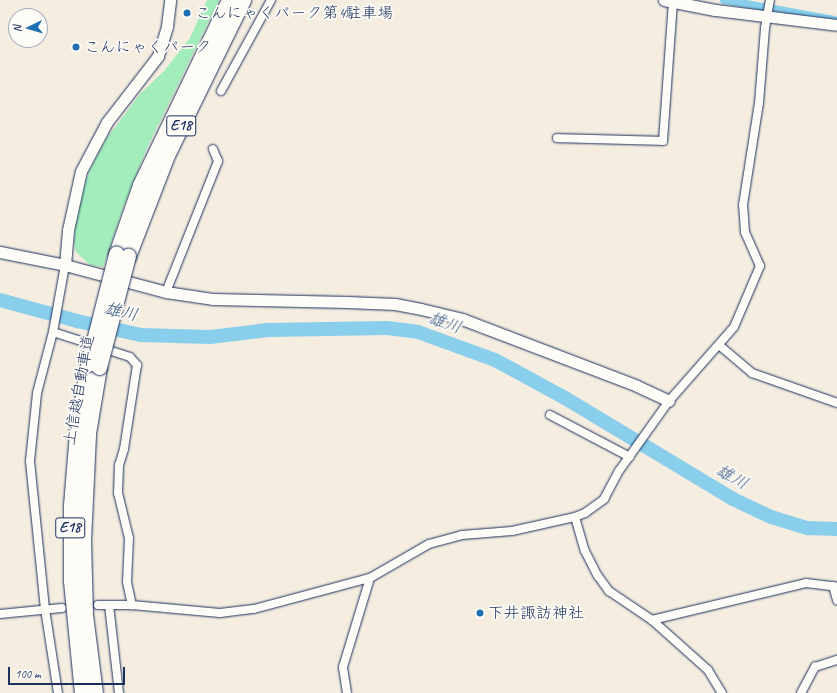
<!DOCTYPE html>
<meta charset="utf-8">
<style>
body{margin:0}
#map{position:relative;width:837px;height:693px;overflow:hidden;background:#f4ede0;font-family:Caveat,"Klee One",sans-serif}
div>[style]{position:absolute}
.green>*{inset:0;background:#a3ecbb}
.canal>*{height:8px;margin:-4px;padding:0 4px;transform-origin:4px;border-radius:4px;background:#89ceeb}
.river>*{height:14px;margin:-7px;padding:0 7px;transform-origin:7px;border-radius:7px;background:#89ceeb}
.roads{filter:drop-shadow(0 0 1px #1b2f5e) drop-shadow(0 0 1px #1b2f5e)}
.street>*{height:8px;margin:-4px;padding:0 4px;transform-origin:4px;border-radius:4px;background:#fdfcf7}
.secondary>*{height:11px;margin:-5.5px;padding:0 5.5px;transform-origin:5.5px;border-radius:5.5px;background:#fdfcf7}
.highway>*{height:15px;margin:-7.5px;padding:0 7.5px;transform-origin:7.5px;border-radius:7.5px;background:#fdfcf7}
.bridges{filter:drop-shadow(0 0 1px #1b2f5e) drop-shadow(0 0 1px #1b2f5e)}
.highway-bridge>*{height:15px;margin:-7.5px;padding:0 7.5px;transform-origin:7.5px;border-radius:7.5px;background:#fdfcf7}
.dots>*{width:11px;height:11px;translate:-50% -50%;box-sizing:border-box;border:2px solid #fdfcf7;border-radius:50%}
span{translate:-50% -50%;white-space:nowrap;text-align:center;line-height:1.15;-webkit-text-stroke:3.5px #fdfcf7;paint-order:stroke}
.shield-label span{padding:1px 3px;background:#fdfcf7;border:1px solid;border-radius:3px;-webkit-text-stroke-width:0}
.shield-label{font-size:15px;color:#1b2f5e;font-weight:700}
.poi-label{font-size:16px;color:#1b2f5e}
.left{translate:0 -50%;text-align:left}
.street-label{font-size:16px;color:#1b2f5e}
.water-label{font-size:17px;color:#365781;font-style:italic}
.north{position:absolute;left:8px;top:8px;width:40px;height:40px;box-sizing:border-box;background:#fdfcf7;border:1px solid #a3aaba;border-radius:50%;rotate:265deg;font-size:11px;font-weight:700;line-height:16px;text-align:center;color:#1b2f5e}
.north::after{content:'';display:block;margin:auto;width:14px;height:18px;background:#1f6fb2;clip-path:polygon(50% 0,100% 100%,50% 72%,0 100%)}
.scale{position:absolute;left:8px;top:667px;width:117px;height:18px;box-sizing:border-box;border:2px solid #1b2f5e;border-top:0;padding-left:5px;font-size:12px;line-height:14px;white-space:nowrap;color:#1b2f5e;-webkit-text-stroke:3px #fdfcf7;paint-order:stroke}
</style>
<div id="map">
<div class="green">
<div style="clip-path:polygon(207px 0,219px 0,147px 148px,124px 205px,103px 267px,90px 265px,76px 252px,74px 241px,78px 202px,91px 167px,107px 138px,140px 94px,164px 71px,190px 38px)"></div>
</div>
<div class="canal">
<div style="left:724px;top:0;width:112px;rotate:10.3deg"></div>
</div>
<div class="river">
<div style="left:0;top:300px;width:80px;rotate:15.3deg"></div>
<div style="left:77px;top:321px;width:66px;rotate:12.3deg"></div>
<div style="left:141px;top:335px;width:69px;rotate:1.7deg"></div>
<div style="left:210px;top:337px;width:58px;rotate:-6.9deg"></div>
<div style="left:268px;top:330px;width:119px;rotate:-1deg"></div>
<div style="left:387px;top:328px;width:31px;rotate:7deg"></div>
<div style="left:418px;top:332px;width:82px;rotate:20deg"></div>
<div style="left:495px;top:360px;width:80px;rotate:28.5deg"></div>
<div style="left:565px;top:398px;width:196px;rotate:31deg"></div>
<div style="left:733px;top:499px;width:42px;rotate:25.3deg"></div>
<div style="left:771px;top:517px;width:39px;rotate:17deg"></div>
<div style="left:808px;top:528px;width:29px;rotate:2deg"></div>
</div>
<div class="roads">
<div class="street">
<div style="left:221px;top:91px;width:104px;rotate:-61.2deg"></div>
<div style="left:557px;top:138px;width:106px;rotate:1.6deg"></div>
<div style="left:663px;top:141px;width:139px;rotate:-85.9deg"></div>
<div style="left:166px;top:292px;width:141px;rotate:-68.3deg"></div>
<div style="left:218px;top:161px;width:13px;rotate:-113deg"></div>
<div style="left:53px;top:332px;width:81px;rotate:18deg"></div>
<div style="left:130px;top:357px;width:11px;rotate:49deg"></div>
<div style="left:137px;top:365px;width:85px;rotate:98.8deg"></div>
<div style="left:124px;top:449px;width:17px;rotate:107deg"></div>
<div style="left:119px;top:465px;width:28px;rotate:92deg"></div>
<div style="left:118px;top:493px;width:46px;rotate:76.3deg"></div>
<div style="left:129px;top:538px;width:44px;rotate:92.6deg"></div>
<div style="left:127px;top:582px;width:24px;rotate:78deg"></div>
<div style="left:719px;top:345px;width:43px;rotate:40.3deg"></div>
<div style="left:752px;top:373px;width:90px;rotate:19.4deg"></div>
<div style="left:550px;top:415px;width:90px;rotate:27.7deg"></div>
<div style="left:575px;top:517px;width:35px;rotate:74deg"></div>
<div style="left:585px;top:551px;width:28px;rotate:63deg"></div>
<div style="left:598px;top:576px;width:19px;rotate:54deg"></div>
<div style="left:609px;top:591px;width:52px;rotate:34deg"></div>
<div style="left:652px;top:620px;width:75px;rotate:41.8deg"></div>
<div style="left:708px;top:670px;width:27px;rotate:59deg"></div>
<div style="left:833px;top:586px;width:15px;rotate:74deg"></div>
<div style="left:98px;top:605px;width:34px"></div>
<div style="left:132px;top:605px;width:88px;rotate:5.2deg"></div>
<div style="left:220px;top:613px;width:34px;rotate:-7deg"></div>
<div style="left:254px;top:609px;width:120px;rotate:-15deg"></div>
<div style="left:370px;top:578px;width:68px;rotate:-30deg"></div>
<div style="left:429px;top:544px;width:34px;rotate:-15deg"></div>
<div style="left:462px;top:535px;width:50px;rotate:-4.6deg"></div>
<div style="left:512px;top:531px;width:65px;rotate:-12.5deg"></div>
<div style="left:575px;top:517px;width:11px;rotate:-22deg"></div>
<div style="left:585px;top:513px;width:24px;rotate:-36deg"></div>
<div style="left:604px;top:499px;width:32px;rotate:-62deg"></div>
<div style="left:619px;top:471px;width:86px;rotate:-54.5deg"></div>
<div style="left:669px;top:401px;width:98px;rotate:-48.7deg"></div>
<div style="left:734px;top:327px;width:66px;rotate:-66.9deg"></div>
<div style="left:760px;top:266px;width:37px;rotate:-114deg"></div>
<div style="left:745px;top:232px;width:27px;rotate:-94deg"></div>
<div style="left:743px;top:205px;width:103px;rotate:-81.1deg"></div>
<div style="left:759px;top:103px;width:75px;rotate:-85.4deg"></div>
<div style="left:765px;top:28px;width:28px;rotate:-80deg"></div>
<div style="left:109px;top:605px;width:89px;rotate:83.5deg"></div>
<div style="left:0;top:614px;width:62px;rotate:-5.5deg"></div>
<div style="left:652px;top:620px;width:158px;rotate:-13.5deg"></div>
<div style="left:806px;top:583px;width:31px;rotate:7deg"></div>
<div style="left:58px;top:693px;width:85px;rotate:-98.8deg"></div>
<div style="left:45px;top:609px;width:149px;rotate:-95.8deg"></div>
<div style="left:30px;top:461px;width:68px;rotate:-84.1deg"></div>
<div style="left:37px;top:393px;width:63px;rotate:-75.3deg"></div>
<div style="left:53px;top:332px;width:68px;rotate:-79.8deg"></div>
<div style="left:347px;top:693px;width:26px;rotate:-99deg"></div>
<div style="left:343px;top:667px;width:93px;rotate:-73.1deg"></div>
<div style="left:801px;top:693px;width:30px;rotate:-62deg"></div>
<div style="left:815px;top:667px;width:23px;rotate:-18deg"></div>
</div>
<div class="secondary">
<div style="left:664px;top:0;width:52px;rotate:11.1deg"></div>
<div style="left:715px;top:10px;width:123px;rotate:7deg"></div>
<div style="left:0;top:252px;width:66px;rotate:11.3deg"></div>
<div style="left:65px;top:265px;width:105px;rotate:15deg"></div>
<div style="left:166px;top:292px;width:48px;rotate:8.5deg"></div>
<div style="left:213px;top:299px;width:134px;rotate:1.3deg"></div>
<div style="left:347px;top:302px;width:48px;rotate:2.4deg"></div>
<div style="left:395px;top:304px;width:26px;rotate:11deg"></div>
<div style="left:421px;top:309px;width:42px;rotate:13.7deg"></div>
<div style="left:462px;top:319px;width:187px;rotate:20.9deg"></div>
<div style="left:637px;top:386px;width:35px;rotate:25deg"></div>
<div style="left:65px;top:265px;width:35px;rotate:-85deg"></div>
<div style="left:68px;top:230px;width:60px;rotate:-77.6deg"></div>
<div style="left:81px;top:171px;width:55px;rotate:-62deg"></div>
<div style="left:107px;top:122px;width:83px;rotate:-52.3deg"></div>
<div style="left:158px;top:56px;width:31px;rotate:-73deg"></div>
<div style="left:167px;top:26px;width:26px;rotate:-83deg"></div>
</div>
<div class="highway">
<div style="left:116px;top:254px;width:73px;rotate:-70.8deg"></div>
<div style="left:140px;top:185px;width:205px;rotate:-64.3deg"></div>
<div style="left:128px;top:256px;width:108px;rotate:-68.9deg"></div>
<div style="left:167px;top:155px;width:173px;rotate:-63.9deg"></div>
<div style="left:82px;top:693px;width:113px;rotate:-95.6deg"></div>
<div style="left:71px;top:581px;width:76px;rotate:-90deg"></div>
<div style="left:71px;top:505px;width:73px;rotate:-85.3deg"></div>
<div style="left:77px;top:432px;width:69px;rotate:-80.8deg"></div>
<div style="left:95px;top:693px;width:79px;rotate:-97.3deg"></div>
<div style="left:85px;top:615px;width:74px;rotate:-91.5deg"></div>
<div style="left:83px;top:541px;width:108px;rotate:-87.3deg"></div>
<div style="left:88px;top:433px;width:67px;rotate:-80.5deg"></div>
</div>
</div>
<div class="bridges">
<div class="highway-bridge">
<div style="left:88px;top:364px;width:114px;rotate:-75.7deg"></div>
<div style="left:99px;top:367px;width:115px;rotate:-75.4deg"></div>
</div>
</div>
<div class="dots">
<div style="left:187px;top:13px;background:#1f6fb2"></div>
<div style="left:76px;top:47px;background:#1f6fb2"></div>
<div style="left:480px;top:613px;background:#1f6fb2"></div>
</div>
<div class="shield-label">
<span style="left:181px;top:126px">E18</span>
<span style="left:70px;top:528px">E18</span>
</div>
<div class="poi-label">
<span class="left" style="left:195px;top:13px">こんにゃくパーク第4駐車場</span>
<span class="left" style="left:84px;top:47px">こんにゃくパーク</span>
<span class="left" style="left:488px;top:613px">下井諏訪神社</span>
</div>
<div class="street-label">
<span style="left:79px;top:390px;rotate:-80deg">上信越自動車道</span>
</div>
<div class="water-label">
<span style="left:121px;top:312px;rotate:12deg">雄川</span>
<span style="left:445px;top:323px;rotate:19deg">雄川</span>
<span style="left:732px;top:477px;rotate:29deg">雄川</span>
</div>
<div class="north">N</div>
<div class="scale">100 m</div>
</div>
